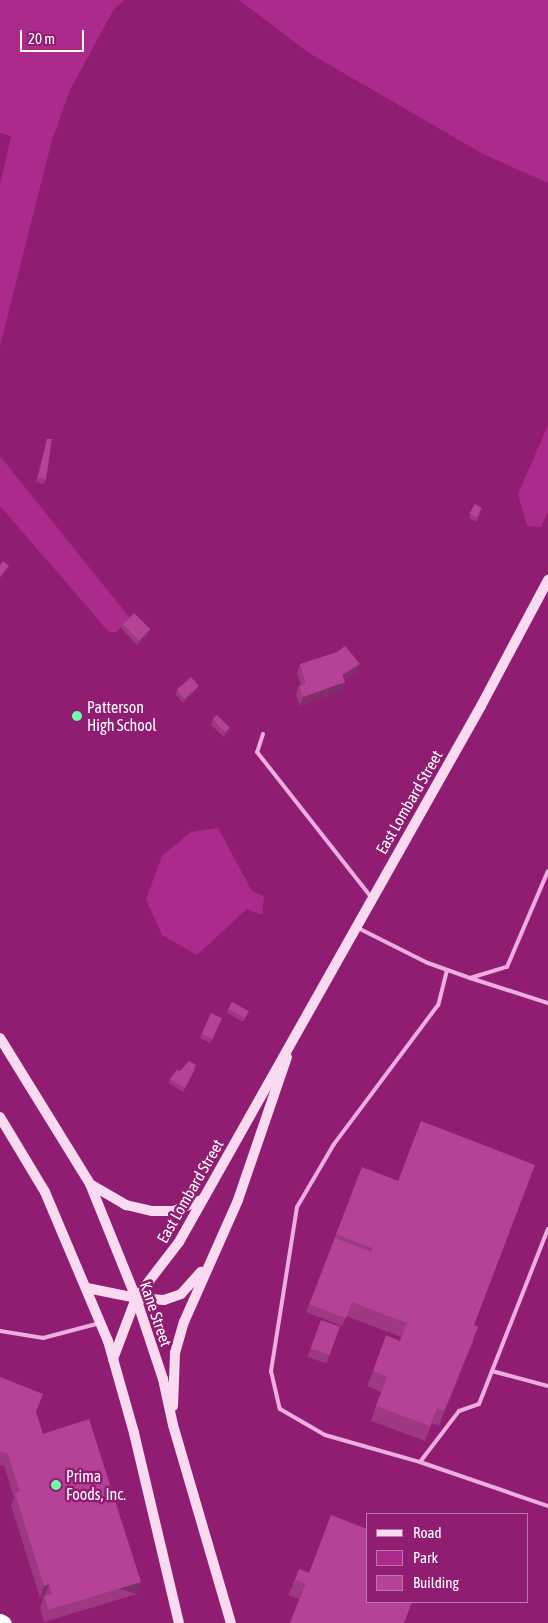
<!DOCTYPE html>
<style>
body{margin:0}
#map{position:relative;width:548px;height:1623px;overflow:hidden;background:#901d72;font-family:"Asap Condensed",sans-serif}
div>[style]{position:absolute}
.green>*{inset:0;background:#ab2a8b}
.service>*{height:4px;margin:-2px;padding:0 2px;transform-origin:2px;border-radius:2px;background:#edadde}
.secondary>*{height:10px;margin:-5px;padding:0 5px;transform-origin:5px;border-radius:5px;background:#fadaf1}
.motorway>*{height:15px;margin:-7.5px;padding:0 7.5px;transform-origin:7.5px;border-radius:7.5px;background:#fff}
.wall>*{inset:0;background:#9d3983;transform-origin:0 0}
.shaded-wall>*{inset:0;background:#7f2e6a;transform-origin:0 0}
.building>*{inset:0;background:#b64298;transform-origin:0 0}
.dots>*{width:14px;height:14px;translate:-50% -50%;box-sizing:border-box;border:2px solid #901d72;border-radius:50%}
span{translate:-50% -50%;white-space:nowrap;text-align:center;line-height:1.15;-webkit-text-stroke:5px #901d72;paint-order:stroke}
.poi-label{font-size:16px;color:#fff}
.left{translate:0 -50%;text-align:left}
.street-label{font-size:16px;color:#fff}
.legend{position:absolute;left:366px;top:1513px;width:162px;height:90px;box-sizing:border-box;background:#901d72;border:1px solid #bc77aa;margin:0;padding:6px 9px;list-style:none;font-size:15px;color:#fff}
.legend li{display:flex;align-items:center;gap:10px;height:25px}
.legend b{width:25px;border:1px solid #bc77aa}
.scale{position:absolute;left:20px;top:30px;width:64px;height:22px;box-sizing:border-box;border:2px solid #fff;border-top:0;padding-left:6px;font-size:15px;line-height:18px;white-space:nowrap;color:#fff;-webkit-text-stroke:4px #901d72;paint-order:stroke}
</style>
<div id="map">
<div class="green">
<div style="clip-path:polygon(0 0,124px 0,114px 9px,70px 90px,52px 140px,0 346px,0 185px,11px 136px,0 133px)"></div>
<div style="clip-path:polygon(239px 0,548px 0,548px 183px,483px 154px,309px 53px)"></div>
<div style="clip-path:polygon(548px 425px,548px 512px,541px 527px,527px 526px,518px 494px)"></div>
<div style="clip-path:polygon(0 456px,129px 617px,117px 632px,109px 632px,0 506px)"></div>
<div style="clip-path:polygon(218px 828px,252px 891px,264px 896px,262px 915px,247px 909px,197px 955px,162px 935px,146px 899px,162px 856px,191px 832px)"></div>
</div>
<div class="service">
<div style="left:263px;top:734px;width:19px;rotate:108deg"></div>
<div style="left:257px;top:752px;width:186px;rotate:51.8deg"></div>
<div style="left:358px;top:928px;width:78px;rotate:26.6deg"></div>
<div style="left:428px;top:963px;width:45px;rotate:19.7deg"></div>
<div style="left:470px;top:978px;width:39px;rotate:-17deg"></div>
<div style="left:507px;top:967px;width:104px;rotate:-66.9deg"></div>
<div style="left:447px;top:970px;width:36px;rotate:104deg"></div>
<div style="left:438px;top:1005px;width:174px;rotate:126.8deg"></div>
<div style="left:334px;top:1144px;width:73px;rotate:120.4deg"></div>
<div style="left:297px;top:1207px;width:166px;rotate:99deg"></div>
<div style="left:271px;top:1371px;width:39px;rotate:77deg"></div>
<div style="left:280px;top:1409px;width:52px;rotate:30deg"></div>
<div style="left:325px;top:1435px;width:99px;rotate:15.9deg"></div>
<div style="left:420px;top:1462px;width:64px;rotate:-52.6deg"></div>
<div style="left:459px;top:1411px;width:21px;rotate:-19deg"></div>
<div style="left:479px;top:1404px;width:188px;rotate:-68.5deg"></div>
<div style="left:470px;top:978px;width:82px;rotate:17.8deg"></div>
<div style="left:0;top:1331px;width:44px;rotate:9.2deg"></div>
<div style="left:43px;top:1338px;width:59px;rotate:-14.7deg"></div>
<div style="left:492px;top:1371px;width:58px;rotate:15deg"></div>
<div style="left:420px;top:1462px;width:135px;rotate:19deg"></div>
</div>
<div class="secondary">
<div style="left:0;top:1038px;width:172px;rotate:58.3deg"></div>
<div style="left:90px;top:1184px;width:123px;rotate:68deg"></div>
<div style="left:136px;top:1298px;width:85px;rotate:71.6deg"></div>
<div style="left:163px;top:1379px;width:47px;rotate:77.7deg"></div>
<div style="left:173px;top:1425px;width:206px;rotate:73.7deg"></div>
<div style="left:0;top:1117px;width:87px;rotate:59deg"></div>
<div style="left:45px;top:1192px;width:162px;rotate:67.1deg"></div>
<div style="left:108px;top:1341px;width:96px;rotate:74.2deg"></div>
<div style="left:134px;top:1433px;width:195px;rotate:76.7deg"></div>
<div style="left:90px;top:1184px;width:42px;rotate:30.3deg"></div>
<div style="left:126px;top:1205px;width:27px;rotate:13deg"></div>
<div style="left:152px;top:1211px;width:22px"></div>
<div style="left:174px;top:1211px;width:31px;rotate:-22deg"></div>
<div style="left:87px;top:1288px;width:50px;rotate:11.5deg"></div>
<div style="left:136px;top:1298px;width:28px;rotate:4deg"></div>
<div style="left:164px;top:1300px;width:18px;rotate:-19deg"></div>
<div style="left:181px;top:1294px;width:30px;rotate:-48deg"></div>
<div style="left:113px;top:1359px;width:65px;rotate:-69.3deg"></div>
<div style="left:136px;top:1298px;width:71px;rotate:-52.5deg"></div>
<div style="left:179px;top:1242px;width:615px;rotate:-60.6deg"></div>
<div style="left:481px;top:706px;width:143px;rotate:-62deg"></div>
<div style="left:173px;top:1406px;width:53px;rotate:-87.8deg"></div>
<div style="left:175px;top:1353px;width:32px;rotate:-74deg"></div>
<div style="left:184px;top:1322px;width:133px;rotate:-66.1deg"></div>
<div style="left:238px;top:1200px;width:151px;rotate:-71.1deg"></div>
</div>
<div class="motorway">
<div style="left:0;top:1621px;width:4px;rotate:27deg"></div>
</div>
<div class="wall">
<div style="clip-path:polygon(47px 439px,46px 479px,44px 484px,36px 482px)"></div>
<div style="clip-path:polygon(481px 513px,476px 522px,469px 518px,470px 514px)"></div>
<div style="clip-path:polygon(122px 624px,150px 629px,149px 634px,137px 645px,121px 628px)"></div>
<div style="clip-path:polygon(300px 664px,357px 672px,344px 680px,345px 682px,342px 690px,300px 706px,296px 694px,299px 686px,301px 685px,297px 673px)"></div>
<div style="clip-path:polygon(177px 690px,198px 690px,183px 703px,176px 695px)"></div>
<div style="clip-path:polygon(213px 720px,229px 732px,224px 737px,211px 725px)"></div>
<div style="clip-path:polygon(228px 1009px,249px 1011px,243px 1022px,227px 1013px)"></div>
<div style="clip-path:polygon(222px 1018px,210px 1043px,200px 1038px,202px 1034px)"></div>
<div style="clip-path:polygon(195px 1070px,183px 1092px,169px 1083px,170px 1079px,180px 1071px)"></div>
<div style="clip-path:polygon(362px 1167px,474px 1325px,473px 1342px,443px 1417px,439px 1426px,432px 1423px,425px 1441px,371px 1421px,381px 1392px,367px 1386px,373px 1371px,400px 1341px,401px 1337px,346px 1316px,348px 1312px,342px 1326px,306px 1312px)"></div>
<div style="left:321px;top:1320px;width:20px;height:39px;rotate:20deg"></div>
<div style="clip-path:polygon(0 1377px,36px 1412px,43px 1434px,137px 1594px,44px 1622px,40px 1608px,44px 1596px,40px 1598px,11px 1505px,14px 1498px,4px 1466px,0 1465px)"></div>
<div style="left:299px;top:1569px;width:11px;height:28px;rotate:22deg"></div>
</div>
<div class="shaded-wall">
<div style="clip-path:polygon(9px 566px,7px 571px,0 580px,0 577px)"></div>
<div style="clip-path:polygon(150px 629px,149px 634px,137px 645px,139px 641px)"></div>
<div style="clip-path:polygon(360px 664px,357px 672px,339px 683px,342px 675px)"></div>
<div style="clip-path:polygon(345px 682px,342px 690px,300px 706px,303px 697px)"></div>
<div style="clip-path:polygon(199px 686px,198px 690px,183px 703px,185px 699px)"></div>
<div style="clip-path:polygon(230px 728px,229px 732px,224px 737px,225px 733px)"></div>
<div style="clip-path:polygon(478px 1327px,443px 1417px,439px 1426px,444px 1411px)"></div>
<div style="left:141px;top:1582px;width:13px;height:97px;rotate:108deg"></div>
<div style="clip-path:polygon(49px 1584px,45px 1596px,40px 1598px,44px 1586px)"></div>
</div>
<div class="building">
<div style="clip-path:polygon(47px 439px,52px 439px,46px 479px,38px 478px)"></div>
<div style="left:475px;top:504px;width:8px;height:11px;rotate:30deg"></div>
<div style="clip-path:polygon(3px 561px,9px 566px,0 577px,0 565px)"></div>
<div style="left:134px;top:613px;width:23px;height:16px;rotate:45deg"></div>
<div style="clip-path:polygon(345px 646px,360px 664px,342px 675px,345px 682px,303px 697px,299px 686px,306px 684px,300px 664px,337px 652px)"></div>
<div style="left:191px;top:677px;width:12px;height:19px;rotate:48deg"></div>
<div style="left:217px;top:715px;width:18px;height:6px;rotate:45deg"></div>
<div style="left:232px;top:1002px;width:19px;height:8px;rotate:28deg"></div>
<div style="left:211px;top:1013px;width:12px;height:23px;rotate:24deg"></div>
<div style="clip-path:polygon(189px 1061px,196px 1065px,185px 1088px,170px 1079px,177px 1070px,180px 1071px)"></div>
<div style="clip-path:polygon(421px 1121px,535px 1165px,474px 1325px,478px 1327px,448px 1402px,444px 1411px,437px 1408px,430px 1426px,376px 1406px,387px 1377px,373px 1371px,386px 1335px,400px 1341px,407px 1323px,352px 1302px)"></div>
<div style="left:362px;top:1167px;width:39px;height:72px;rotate:21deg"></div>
<div style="left:335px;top:1238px;width:39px;height:71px;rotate:21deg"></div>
<div style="left:321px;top:1320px;width:20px;height:30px;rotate:20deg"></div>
<div style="clip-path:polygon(0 1377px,43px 1394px,36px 1412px,43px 1434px,89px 1419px,141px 1582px,48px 1610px,44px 1596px,52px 1594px,49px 1584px,44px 1586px,15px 1493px,20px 1492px,8px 1454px,0 1451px)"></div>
<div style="clip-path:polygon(331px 1515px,367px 1529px,367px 1602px,412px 1602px,404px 1623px,290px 1623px,305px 1584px,295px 1580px,299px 1569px,309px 1573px)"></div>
</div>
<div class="dots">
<div style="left:77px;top:716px;background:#6cfda7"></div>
<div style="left:56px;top:1485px;background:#6cfda7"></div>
</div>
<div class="poi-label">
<span class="left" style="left:87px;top:716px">Patterson<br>High School</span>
<span class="left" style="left:66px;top:1485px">Prima<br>Foods, Inc.</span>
</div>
<div class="street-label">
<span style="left:409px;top:802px;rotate:-60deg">East Lombard Street</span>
<span style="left:190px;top:1191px;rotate:-60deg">East Lombard Street</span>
<span style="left:156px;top:1314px;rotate:71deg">Kane Street</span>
</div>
<ul class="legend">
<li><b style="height:6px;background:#fadaf1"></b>Road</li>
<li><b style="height:14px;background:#ab2a8b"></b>Park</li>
<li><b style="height:14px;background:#b64298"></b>Building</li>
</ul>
<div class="scale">20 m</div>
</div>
